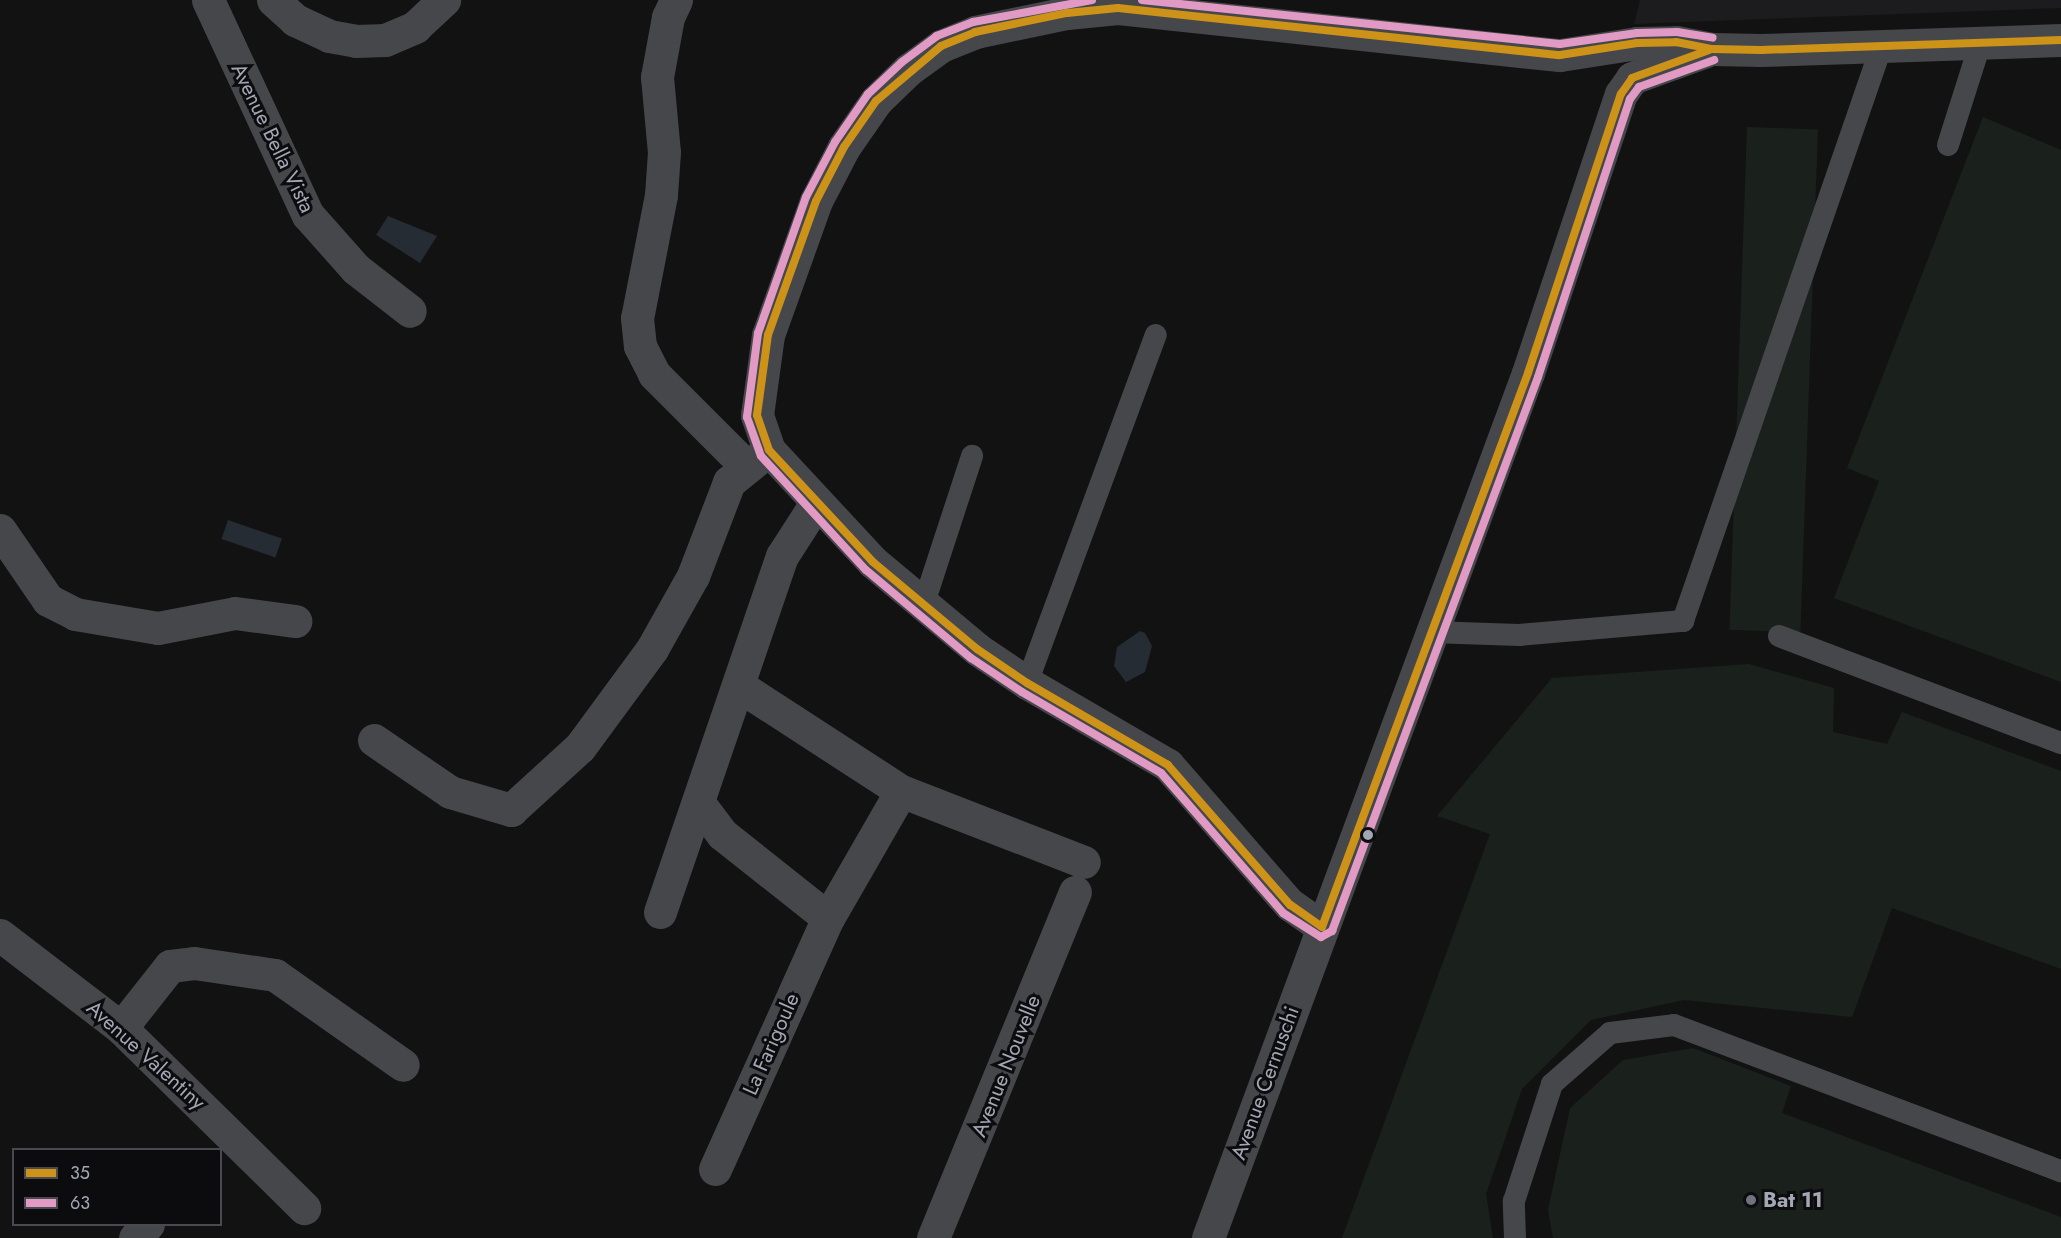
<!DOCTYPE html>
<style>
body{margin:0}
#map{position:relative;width:2061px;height:1238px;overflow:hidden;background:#121212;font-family:Jost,sans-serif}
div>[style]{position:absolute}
.built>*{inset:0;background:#1c1c1e}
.green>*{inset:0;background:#1a211c;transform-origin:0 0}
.water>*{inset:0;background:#252c34;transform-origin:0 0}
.service>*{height:22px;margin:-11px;padding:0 11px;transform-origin:11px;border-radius:11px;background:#46474b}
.minor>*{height:33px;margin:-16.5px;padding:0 16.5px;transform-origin:16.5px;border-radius:16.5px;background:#46474b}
.bus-1>*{height:8px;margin:-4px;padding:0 4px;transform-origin:4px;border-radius:4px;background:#cd9218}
.bus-2>*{height:8px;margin:-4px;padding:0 4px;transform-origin:4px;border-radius:4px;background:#e19ac3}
.dots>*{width:16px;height:16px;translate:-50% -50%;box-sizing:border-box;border:3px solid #0c0c0e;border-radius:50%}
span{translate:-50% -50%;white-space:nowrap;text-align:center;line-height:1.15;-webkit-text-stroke:6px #0c0c0e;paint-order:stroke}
.street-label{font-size:21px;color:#a2a7b4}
.poi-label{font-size:21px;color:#a2a7b4;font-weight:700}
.left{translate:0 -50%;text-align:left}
.legend{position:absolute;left:12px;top:1148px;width:210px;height:78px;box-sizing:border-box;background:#0c0c0e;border:2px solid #484a50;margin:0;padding:8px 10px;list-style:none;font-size:18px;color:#a2a7b4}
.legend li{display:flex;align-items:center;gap:12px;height:30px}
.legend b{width:30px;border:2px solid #484a50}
</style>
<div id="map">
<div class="built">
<div style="clip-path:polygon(1640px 0,2061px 0,2061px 8px,1634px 24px)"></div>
</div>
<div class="green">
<div style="clip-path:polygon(1983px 117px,2061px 150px,2061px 682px,1834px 598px,1879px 481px,1847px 468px)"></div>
<div style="left:1747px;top:127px;width:71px;height:503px;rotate:2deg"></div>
<div style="clip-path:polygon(1749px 664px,1834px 688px,1833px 732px,1887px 744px,1902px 712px,2061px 771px,2061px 969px,1892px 908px,1852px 1017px,1684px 1000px,1591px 1020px,1522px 1089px,1486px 1194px,1493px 1238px,1342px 1238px,1490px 834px,1437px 816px,1552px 678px)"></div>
<div style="clip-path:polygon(1693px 1048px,1791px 1086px,1782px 1113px,2061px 1217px,2061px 1238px,1553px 1238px,1548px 1210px,1570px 1108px,1623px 1060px)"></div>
</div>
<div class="water">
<div style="clip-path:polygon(388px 216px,437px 236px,420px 263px,376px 235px)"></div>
<div style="left:228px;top:520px;width:57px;height:20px;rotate:19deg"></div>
<div style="clip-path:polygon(1140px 631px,1145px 633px,1152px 646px,1145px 672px,1126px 682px,1114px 666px,1117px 647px)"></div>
</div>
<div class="service">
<div style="left:1948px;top:145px;width:109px;rotate:-72.4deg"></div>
<div style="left:923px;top:606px;width:158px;rotate:-71.9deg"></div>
<div style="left:1430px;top:632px;width:89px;rotate:1.9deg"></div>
<div style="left:1519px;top:635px;width:165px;rotate:-4.9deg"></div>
<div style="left:1683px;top:621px;width:609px;rotate:-70.94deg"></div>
<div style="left:1779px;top:636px;width:302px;rotate:20.8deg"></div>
<div style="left:1027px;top:683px;width:371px;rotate:-69.7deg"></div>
<div style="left:1515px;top:1238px;width:37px;rotate:-92deg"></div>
<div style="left:1514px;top:1201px;width:123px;rotate:-72deg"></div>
<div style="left:1552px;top:1084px;width:77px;rotate:-41.3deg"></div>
<div style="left:1610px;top:1033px;width:64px;rotate:-7.1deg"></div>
<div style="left:1674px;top:1025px;width:414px;rotate:20.7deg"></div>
</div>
<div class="minor">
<div style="left:208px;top:0;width:237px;rotate:65.1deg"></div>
<div style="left:308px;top:215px;width:72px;rotate:48.4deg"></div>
<div style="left:356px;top:269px;width:68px;rotate:37.9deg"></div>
<div style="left:273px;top:0;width:30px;rotate:42deg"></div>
<div style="left:295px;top:20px;width:38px;rotate:25deg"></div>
<div style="left:329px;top:36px;width:27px;rotate:10deg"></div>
<div style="left:356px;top:41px;width:29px;rotate:-2deg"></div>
<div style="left:385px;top:40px;width:33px;rotate:-23deg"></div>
<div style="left:415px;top:27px;width:40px;rotate:-43deg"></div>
<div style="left:676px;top:0;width:19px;rotate:115deg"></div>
<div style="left:668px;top:17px;width:61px;rotate:100.4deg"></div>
<div style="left:657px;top:77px;width:75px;rotate:84.7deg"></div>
<div style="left:664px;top:152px;width:43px;rotate:94deg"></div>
<div style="left:661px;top:195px;width:125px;rotate:101deg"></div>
<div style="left:637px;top:318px;width:28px;rotate:84deg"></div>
<div style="left:640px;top:346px;width:31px;rotate:63deg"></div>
<div style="left:654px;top:374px;width:129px;rotate:45deg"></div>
<div style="left:0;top:530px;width:85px;rotate:55.6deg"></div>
<div style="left:48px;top:600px;width:30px;rotate:27deg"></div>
<div style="left:75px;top:614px;width:84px;rotate:9.6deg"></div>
<div style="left:158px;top:628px;width:78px;rotate:-11deg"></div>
<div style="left:235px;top:613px;width:61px;rotate:7.6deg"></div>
<div style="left:374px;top:740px;width:92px;rotate:34.4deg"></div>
<div style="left:450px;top:792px;width:64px;rotate:16.4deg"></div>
<div style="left:511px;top:810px;width:93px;rotate:-42.4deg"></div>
<div style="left:580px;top:747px;width:122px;rotate:-53.7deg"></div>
<div style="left:652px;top:649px;width:84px;rotate:-60.7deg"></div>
<div style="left:693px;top:576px;width:101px;rotate:-69deg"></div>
<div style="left:729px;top:482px;width:51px;rotate:-38.7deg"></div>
<div style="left:901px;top:791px;width:196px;rotate:21.2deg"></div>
<div style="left:698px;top:802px;width:40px;rotate:53deg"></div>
<div style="left:722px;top:834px;width:135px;rotate:38.4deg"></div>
<div style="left:660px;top:912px;width:376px;rotate:-71.1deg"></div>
<div style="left:782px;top:556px;width:63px;rotate:-57.3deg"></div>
<div style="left:1322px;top:927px;width:39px;rotate:-145deg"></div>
<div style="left:1290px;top:905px;width:186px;rotate:-131.1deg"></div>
<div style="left:1168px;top:765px;width:163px;rotate:-149.8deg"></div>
<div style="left:1027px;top:683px;width:60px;rotate:-145.8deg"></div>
<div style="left:977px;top:649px;width:136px;rotate:-140.1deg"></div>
<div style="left:873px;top:562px;width:153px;rotate:-132.9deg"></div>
<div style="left:769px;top:450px;width:37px;rotate:-109deg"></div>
<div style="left:757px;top:415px;width:81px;rotate:-82.2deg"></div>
<div style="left:768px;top:335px;width:142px;rotate:-70.3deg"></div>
<div style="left:816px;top:201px;width:61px;rotate:-62.6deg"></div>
<div style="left:844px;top:147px;width:56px;rotate:-55.2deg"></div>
<div style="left:876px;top:101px;width:45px;rotate:-44.1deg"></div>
<div style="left:908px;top:70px;width:41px;rotate:-36deg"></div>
<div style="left:941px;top:46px;width:37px;rotate:-22deg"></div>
<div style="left:975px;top:32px;width:94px;rotate:-11.7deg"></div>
<div style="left:1067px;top:13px;width:51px;rotate:-5.6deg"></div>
<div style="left:1118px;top:8px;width:444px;rotate:6.1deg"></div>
<div style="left:1560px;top:55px;width:78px;rotate:-8.9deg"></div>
<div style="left:1637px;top:43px;width:39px;rotate:-1deg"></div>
<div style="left:1676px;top:42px;width:37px;rotate:11deg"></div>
<div style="left:1712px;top:49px;width:49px;rotate:1.2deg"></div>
<div style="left:1761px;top:50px;width:300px;rotate:-1.9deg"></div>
<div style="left:0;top:935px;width:153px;rotate:37.5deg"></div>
<div style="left:121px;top:1028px;width:257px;rotate:44.5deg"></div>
<div style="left:121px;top:1028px;width:79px;rotate:-51.7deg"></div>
<div style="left:170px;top:966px;width:24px;rotate:-7deg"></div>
<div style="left:194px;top:963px;width:82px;rotate:8.4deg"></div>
<div style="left:275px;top:975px;width:156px;rotate:35.1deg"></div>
<div style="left:715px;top:1169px;width:275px;rotate:-65.8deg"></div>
<div style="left:828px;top:918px;width:146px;rotate:-60.1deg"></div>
<div style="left:901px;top:791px;width:194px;rotate:-147deg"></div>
<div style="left:135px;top:1238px;width:19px;rotate:-47deg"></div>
<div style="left:933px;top:1238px;width:374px;rotate:-67.7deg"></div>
<div style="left:1208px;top:1238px;width:922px;rotate:-69.7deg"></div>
<div style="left:1528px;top:373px;width:294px;rotate:-71.6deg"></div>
<div style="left:1621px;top:94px;width:19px;rotate:-55deg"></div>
<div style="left:1632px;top:78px;width:77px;rotate:-19.9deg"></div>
</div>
<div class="bus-1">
<div style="left:1322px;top:927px;width:39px;rotate:-145deg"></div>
<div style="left:1290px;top:905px;width:186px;rotate:-131.1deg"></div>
<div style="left:1168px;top:765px;width:163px;rotate:-149.8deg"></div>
<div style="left:1027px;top:683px;width:60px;rotate:-145.8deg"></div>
<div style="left:977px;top:649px;width:136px;rotate:-140.1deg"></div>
<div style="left:873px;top:562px;width:153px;rotate:-132.9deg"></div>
<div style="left:769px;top:450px;width:37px;rotate:-109deg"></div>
<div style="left:757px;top:415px;width:81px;rotate:-82.2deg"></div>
<div style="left:768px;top:335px;width:142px;rotate:-70.3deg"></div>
<div style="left:816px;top:201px;width:61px;rotate:-62.6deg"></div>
<div style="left:844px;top:147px;width:56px;rotate:-55.2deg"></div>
<div style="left:876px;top:101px;width:85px;rotate:-40.2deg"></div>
<div style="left:941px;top:46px;width:37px;rotate:-22deg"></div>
<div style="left:975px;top:32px;width:94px;rotate:-11.7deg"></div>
<div style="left:1067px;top:13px;width:51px;rotate:-5.6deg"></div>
<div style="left:1118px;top:8px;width:444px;rotate:6.1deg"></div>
<div style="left:1560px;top:55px;width:78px;rotate:-8.9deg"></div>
<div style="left:1637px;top:43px;width:39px;rotate:-1deg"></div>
<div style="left:1676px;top:42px;width:37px;rotate:11deg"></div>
<div style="left:1712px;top:49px;width:49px;rotate:1.2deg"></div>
<div style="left:1761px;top:50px;width:300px;rotate:-1.9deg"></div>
<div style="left:1322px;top:927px;width:591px;rotate:-69.6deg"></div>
<div style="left:1528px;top:373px;width:294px;rotate:-71.6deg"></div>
<div style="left:1621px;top:94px;width:19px;rotate:-55deg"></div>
<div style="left:1632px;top:78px;width:82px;rotate:-20deg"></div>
</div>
<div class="bus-2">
<div style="left:1092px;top:0;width:121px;rotate:169.5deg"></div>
<div style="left:973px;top:22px;width:39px;rotate:159deg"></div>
<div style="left:937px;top:36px;width:44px;rotate:143.4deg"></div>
<div style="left:902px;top:62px;width:47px;rotate:136.7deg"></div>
<div style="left:868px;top:94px;width:58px;rotate:124.5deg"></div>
<div style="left:835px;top:142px;width:62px;rotate:117.8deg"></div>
<div style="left:806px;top:197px;width:144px;rotate:109.4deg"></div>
<div style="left:758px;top:333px;width:85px;rotate:97.5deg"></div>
<div style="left:747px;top:417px;width:41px;rotate:70.3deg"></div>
<div style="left:761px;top:456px;width:155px;rotate:47.4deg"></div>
<div style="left:866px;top:570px;width:137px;rotate:40deg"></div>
<div style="left:971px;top:658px;width:61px;rotate:33.7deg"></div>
<div style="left:1022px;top:692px;width:161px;rotate:30.2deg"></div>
<div style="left:1161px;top:773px;width:186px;rotate:48.9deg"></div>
<div style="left:1283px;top:913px;width:45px;rotate:32.3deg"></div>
<div style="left:1321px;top:937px;width:13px;rotate:-29deg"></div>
<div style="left:1332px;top:931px;width:591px;rotate:-69.6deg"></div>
<div style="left:1538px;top:377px;width:293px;rotate:-71.7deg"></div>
<div style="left:1630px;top:99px;width:15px;rotate:-53deg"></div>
<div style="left:1639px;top:87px;width:80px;rotate:-19.8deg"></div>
<div style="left:1142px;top:0;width:420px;rotate:6deg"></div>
<div style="left:1560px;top:44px;width:78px;rotate:-8.1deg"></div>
<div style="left:1637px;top:33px;width:40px;rotate:-1.4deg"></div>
<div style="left:1677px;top:32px;width:36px;rotate:9deg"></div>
</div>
<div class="dots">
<div style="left:1368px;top:835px;background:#a2a7b4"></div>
<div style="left:1751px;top:1200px;background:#70737b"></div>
</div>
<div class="street-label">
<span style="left:273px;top:138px;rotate:64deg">Avenue Bella Vista</span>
<span style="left:771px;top:1044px;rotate:-66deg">La Farigoule</span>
<span style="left:146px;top:1055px;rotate:42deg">Avenue Valentiny</span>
<span style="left:1006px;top:1066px;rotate:-68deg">Avenue Nouvelle</span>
<span style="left:1265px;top:1083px;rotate:-70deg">Avenue Cernuschi</span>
</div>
<div class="poi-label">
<span class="left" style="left:1763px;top:1200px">Bat 11</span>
</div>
<ul class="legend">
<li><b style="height:8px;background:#cd9218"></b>35</li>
<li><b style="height:8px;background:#e19ac3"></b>63</li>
</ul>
</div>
